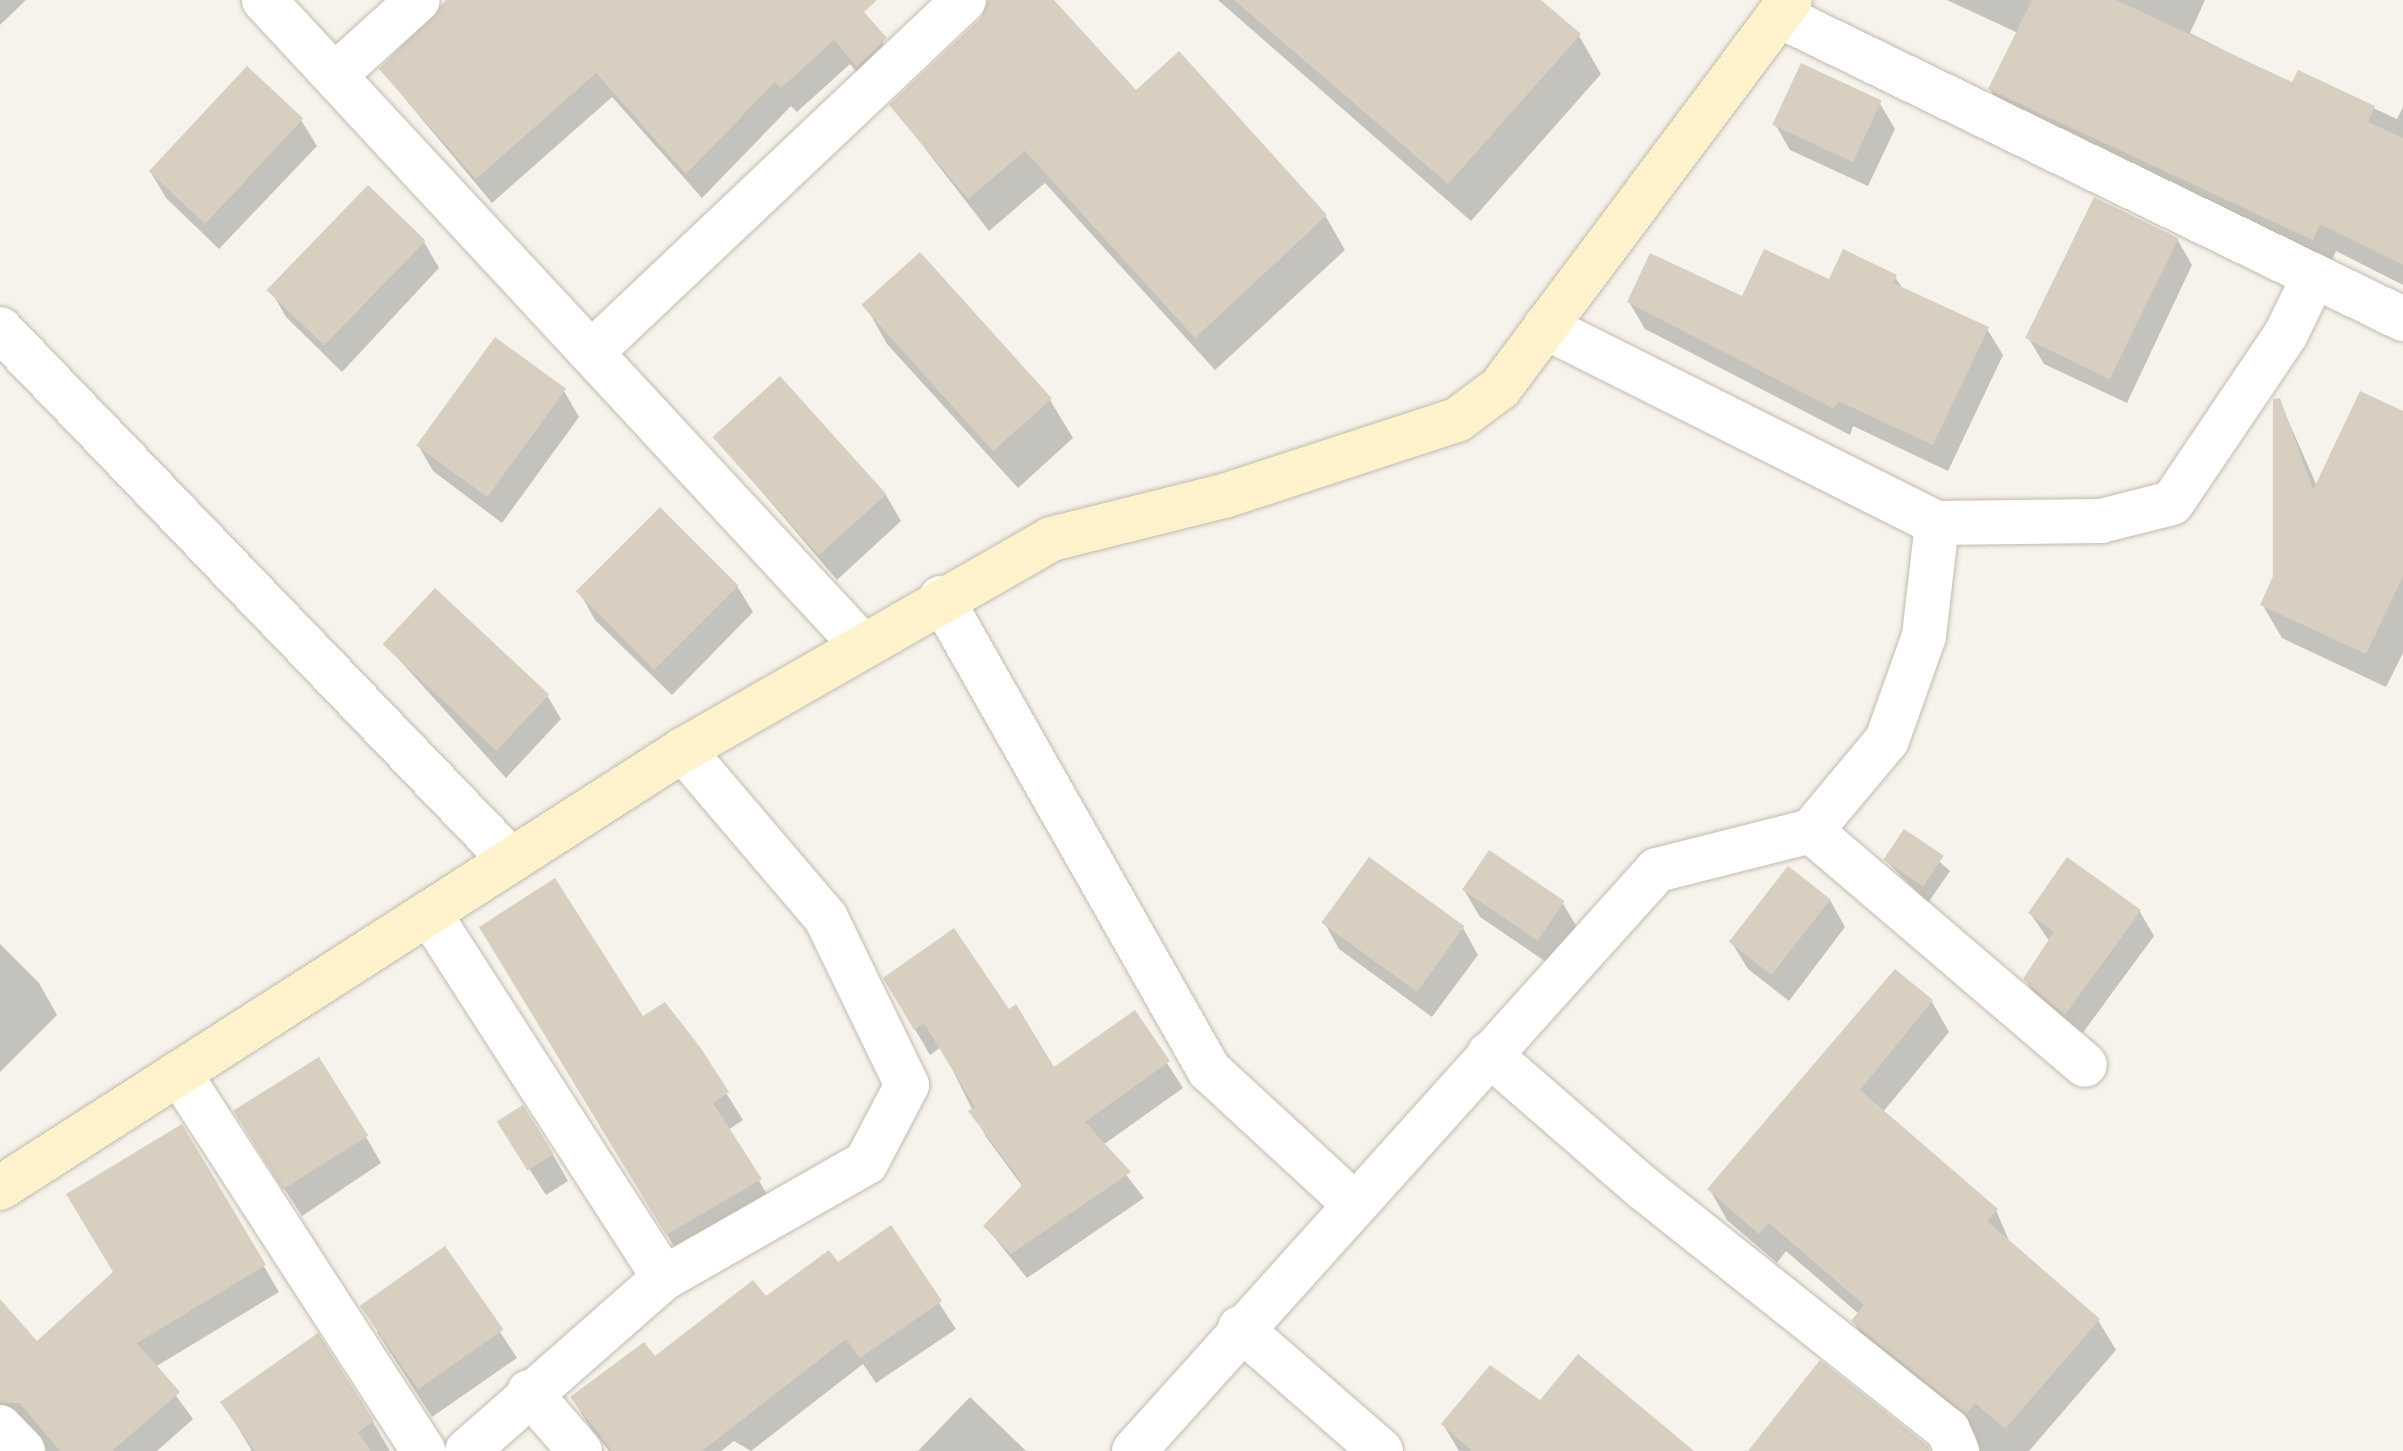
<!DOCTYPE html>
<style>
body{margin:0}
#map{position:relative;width:2403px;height:1451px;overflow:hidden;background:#f6f3ec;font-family:Poppins,sans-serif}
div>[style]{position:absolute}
.shadow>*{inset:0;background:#0003}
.building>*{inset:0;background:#d8cfc1;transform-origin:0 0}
.roads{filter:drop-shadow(0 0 2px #c2bbae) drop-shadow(0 0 2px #c2bbae)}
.street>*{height:44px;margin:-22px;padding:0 22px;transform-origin:22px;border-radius:22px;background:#fff}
.secondary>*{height:44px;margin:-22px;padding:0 22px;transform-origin:22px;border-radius:22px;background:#fff3cd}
span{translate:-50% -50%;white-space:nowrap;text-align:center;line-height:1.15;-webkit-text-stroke:8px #fff;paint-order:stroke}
</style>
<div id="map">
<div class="shadow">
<div style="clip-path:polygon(0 0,26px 0,0 25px)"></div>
<div style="clip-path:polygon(455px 0,850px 0,900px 65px,873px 91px,850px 64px,797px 112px,791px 106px,702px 198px,612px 97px,492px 203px,381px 70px)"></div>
<div style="clip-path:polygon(989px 0,1052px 0,1136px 93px,1179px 54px,1326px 217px,1345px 250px,1215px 370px,1045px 183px,989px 231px,892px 106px,983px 19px)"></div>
<div style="clip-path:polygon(1218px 0,1538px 0,1579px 36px,1601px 74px,1471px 221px)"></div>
<div style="clip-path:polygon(1947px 0,2205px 0,2190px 33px,2293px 85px,2298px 73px,2397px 119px,2403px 107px,2403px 285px,2336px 251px,2329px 267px,2006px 117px,1990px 89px,2018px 33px)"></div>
<div style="clip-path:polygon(1879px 102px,1895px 129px,1868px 186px,1790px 150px,1775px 124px)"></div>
<div style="clip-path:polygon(301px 120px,317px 146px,219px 249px,166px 198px,150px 171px)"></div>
<div style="clip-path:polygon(2177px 239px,2192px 265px,2127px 403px,2044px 364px,2029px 339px)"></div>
<div style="clip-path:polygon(424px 242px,439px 268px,342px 372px,286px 317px,271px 291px)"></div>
<div style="clip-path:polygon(920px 255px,1050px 400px,1073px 438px,1018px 488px,887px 344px,865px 305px)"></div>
<div style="clip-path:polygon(1895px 277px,1903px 289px,1987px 329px,2003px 355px,1948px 471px,1853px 426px,1850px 435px,1645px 329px,1629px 302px,1743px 299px)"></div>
<div style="clip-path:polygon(564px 391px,579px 417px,502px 523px,433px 471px,418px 445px)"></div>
<div style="clip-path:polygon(2279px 400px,2317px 486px,2403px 413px,2403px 653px,2386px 687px,2282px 638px,2262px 604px,2275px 577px)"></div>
<div style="clip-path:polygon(716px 438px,886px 495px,901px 521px,837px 580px)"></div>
<div style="clip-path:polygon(737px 586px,753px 612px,672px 695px,595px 620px,580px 593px)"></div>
<div style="clip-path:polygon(435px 591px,548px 697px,561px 719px,506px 778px,384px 643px)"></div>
<div style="clip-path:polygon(1905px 831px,1950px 871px,1928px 903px,1885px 860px)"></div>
<div style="clip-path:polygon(1464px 890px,1562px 902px,1578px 929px,1552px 966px,1480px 917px)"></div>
<div style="clip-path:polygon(1830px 900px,1845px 927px,1789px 1001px,1748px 969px,1732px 943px)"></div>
<div style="clip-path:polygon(2140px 912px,2154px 936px,2079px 1038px,2039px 1003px,2025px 979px,2050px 942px,2030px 913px)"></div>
<div style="clip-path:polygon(1324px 922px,1463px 928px,1478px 955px,1432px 1017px,1339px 949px)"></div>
<div style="clip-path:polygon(0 944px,39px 983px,57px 1015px,0 1072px)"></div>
<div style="clip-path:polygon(497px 954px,698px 1048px,743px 1120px,728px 1130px,775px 1207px,683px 1261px)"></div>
<div style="clip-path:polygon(1895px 972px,1932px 1002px,1949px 1032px,1883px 1112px,1996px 1210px,2010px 1243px,2098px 1320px,2116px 1350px,2029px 1451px,1980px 1451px,1974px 1433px,1871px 1351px,1853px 1321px,1859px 1314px,1786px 1251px,1777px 1263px,1727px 1220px,1710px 1190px)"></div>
<div style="clip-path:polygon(885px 978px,1009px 1011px,1054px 1070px,1135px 1013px,1183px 1088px,1103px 1145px,1144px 1198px,1027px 1278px,985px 1226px,1023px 1187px,986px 1137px,941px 1047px,930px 1055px)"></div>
<div style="clip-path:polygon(499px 1122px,553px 1155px,568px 1181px,546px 1195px)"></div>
<div style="clip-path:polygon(182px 1127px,279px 1292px,155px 1367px,193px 1419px,157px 1451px,47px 1451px,34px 1435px,0 1434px,0 1302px,37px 1343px,115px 1273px)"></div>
<div style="clip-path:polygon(366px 1137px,381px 1163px,302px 1216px,252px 1139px)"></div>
<div style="clip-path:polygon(890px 1228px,956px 1329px,876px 1383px,863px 1364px,751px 1451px,734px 1441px,721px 1451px,609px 1451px,588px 1424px,572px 1398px,837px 1265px)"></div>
<div style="clip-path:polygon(445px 1248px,517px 1358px,432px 1417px,377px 1332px)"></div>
<div style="clip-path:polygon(970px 1397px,1026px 1451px,918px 1451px)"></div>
<div style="clip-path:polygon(1541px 1402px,1691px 1451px,1459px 1451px,1443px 1424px)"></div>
<div style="clip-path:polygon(223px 1403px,373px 1422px,390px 1451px,252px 1451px)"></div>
</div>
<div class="building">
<div style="clip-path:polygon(446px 0,877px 0,864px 12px,887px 38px,857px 67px,834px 40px,781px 88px,775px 82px,686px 174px,596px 73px,476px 179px,379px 69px)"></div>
<div style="clip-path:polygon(988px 0,1054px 0,1136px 90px,1179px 51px,1327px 215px,1195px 338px,1025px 151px,968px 199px,889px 105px,981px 18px)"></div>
<div style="clip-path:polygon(1234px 0,1541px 0,1581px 34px,1448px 184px)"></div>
<div style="clip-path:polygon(2032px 0,2116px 0,2292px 82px,2298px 70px,2375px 106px,2368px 122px,2403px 138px,2403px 265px,2320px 224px,2313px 240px,1988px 89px)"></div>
<div style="left:1801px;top:63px;width:89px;height:68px;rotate:25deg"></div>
<div style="left:247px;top:66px;width:77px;height:144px;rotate:43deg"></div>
<div style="left:368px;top:185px;width:80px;height:146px;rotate:44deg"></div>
<div style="left:2094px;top:197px;width:94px;height:157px;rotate:26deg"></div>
<div style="clip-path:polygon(1764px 249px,1829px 279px,1843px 249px,1897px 275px,1893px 283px,1989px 327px,1933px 445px,1838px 401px,1834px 409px,1627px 302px,1650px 253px,1742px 296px)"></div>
<div style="left:920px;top:252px;width:197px;height:79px;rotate:48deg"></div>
<div style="left:495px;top:337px;width:88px;height:134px;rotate:36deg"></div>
<div style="left:780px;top:376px;width:159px;height:91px;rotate:48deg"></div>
<div style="clip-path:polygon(2360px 391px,2403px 411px,2403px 576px,2366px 654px,2260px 605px,2273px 576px,2273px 399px,2280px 398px,2313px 490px)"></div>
<div style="left:660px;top:507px;width:111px;height:119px;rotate:45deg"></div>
<div style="left:435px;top:588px;width:156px;height:77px;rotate:43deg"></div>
<div style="left:1904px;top:829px;width:48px;height:37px;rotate:34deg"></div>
<div style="left:1489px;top:850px;width:91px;height:48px;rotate:34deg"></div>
<div style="left:1369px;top:857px;width:118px;height:81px;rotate:36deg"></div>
<div style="clip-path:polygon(2067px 857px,2141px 910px,2065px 1015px,2023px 979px,2054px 932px,2028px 913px)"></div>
<div style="left:1788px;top:866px;width:54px;height:96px;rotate:38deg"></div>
<div style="clip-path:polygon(555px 878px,643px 1016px,665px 1002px,700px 1047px,729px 1092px,713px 1103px,762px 1179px,666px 1235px,479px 927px)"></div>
<div style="clip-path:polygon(954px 928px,1009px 1009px,1016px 1004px,1054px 1067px,1135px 1010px,1170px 1061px,1085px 1122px,1131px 1172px,1011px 1254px,983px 1226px,1023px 1184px,968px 1111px,975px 1107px,924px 1023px,914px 1030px,883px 978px)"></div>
<div style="clip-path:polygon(1895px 969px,1933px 1000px,1860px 1090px,1998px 1209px,1987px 1221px,2100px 1319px,2005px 1429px,1975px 1403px,1966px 1414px,1851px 1321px,1864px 1305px,1769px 1223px,1759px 1234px,1707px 1189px)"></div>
<div style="left:319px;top:1057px;width:93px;height:101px;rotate:58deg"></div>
<div style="left:523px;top:1105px;width:58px;height:31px;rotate:58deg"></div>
<div style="clip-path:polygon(182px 1124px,266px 1265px,137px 1343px,180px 1392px,112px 1451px,60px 1451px,20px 1403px,0 1403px,0 1299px,37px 1341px,113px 1272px,66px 1194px)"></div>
<div style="clip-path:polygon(891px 1225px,942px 1301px,860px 1358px,846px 1339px,702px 1451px,612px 1451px,570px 1397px,644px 1342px,655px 1356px,753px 1280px,766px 1296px,829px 1250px,838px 1262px)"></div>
<div style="left:445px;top:1246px;width:102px;height:104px;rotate:55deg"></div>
<div style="clip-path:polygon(318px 1333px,374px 1421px,358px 1432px,371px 1451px,255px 1451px,220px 1402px)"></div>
<div style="clip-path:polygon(1578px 1354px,1694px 1451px,1472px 1451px,1441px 1424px,1490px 1365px,1540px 1400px)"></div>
<div style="clip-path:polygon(1820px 1360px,1928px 1446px,1930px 1451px,1748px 1451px)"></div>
</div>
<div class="roads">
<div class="street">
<div style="left:264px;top:0;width:877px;rotate:47.17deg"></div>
<div style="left:1780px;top:16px;width:693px;rotate:25.94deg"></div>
<div style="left:336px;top:74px;width:110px;rotate:-42.1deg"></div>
<div style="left:1545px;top:327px;width:438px;rotate:26.6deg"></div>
<div style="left:1937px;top:523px;width:164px;rotate:-0.7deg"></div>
<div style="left:2101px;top:521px;width:73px;rotate:-14.2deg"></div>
<div style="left:2172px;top:503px;width:204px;rotate:-56deg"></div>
<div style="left:2286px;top:334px;width:64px;rotate:-64.2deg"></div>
<div style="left:0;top:329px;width:737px;rotate:46.1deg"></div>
<div style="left:594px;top:350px;width:509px;rotate:-43.41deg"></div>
<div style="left:941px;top:598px;width:543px;rotate:60.41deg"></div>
<div style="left:1209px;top:1070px;width:197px;rotate:42.7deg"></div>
<div style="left:1811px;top:831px;width:360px;rotate:40.5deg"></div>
<div style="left:429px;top:913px;width:434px;rotate:57.2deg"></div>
<div style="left:1489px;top:1054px;width:203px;rotate:41deg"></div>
<div style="left:1642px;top:1187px;width:391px;rotate:38.5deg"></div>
<div style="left:1948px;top:1430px;width:23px;rotate:67deg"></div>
<div style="left:179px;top:1073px;width:450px;rotate:57.1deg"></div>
<div style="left:1240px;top:1328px;width:187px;rotate:41.1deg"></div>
<div style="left:529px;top:1392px;width:78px;rotate:49.2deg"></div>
<div style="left:0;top:1427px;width:33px;rotate:46deg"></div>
<div style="left:467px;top:1451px;width:262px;rotate:-41.3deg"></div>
<div style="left:664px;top:1278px;width:232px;rotate:-29.7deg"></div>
<div style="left:866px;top:1163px;width:88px;rotate:-62.3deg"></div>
<div style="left:907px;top:1085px;width:186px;rotate:-115.9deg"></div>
<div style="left:826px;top:918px;width:221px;rotate:-130.4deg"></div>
<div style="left:1134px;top:1451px;width:782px;rotate:-48.01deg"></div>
<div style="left:1657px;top:870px;width:159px;rotate:-14.2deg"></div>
<div style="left:1811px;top:831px;width:119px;rotate:-50.1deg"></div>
<div style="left:1887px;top:740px;width:110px;rotate:-70.4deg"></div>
<div style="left:1924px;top:636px;width:114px;rotate:-83.4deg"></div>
</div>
<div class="secondary">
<div style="left:0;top:1188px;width:811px;rotate:-32.67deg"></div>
<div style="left:683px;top:750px;width:424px;rotate:-29.8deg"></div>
<div style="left:1051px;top:539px;width:178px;rotate:-14deg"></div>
<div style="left:1224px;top:496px;width:245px;rotate:-18.1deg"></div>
<div style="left:1457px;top:420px;width:54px;rotate:-36.7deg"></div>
<div style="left:1500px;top:388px;width:484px;rotate:-53.2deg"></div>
</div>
</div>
</div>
